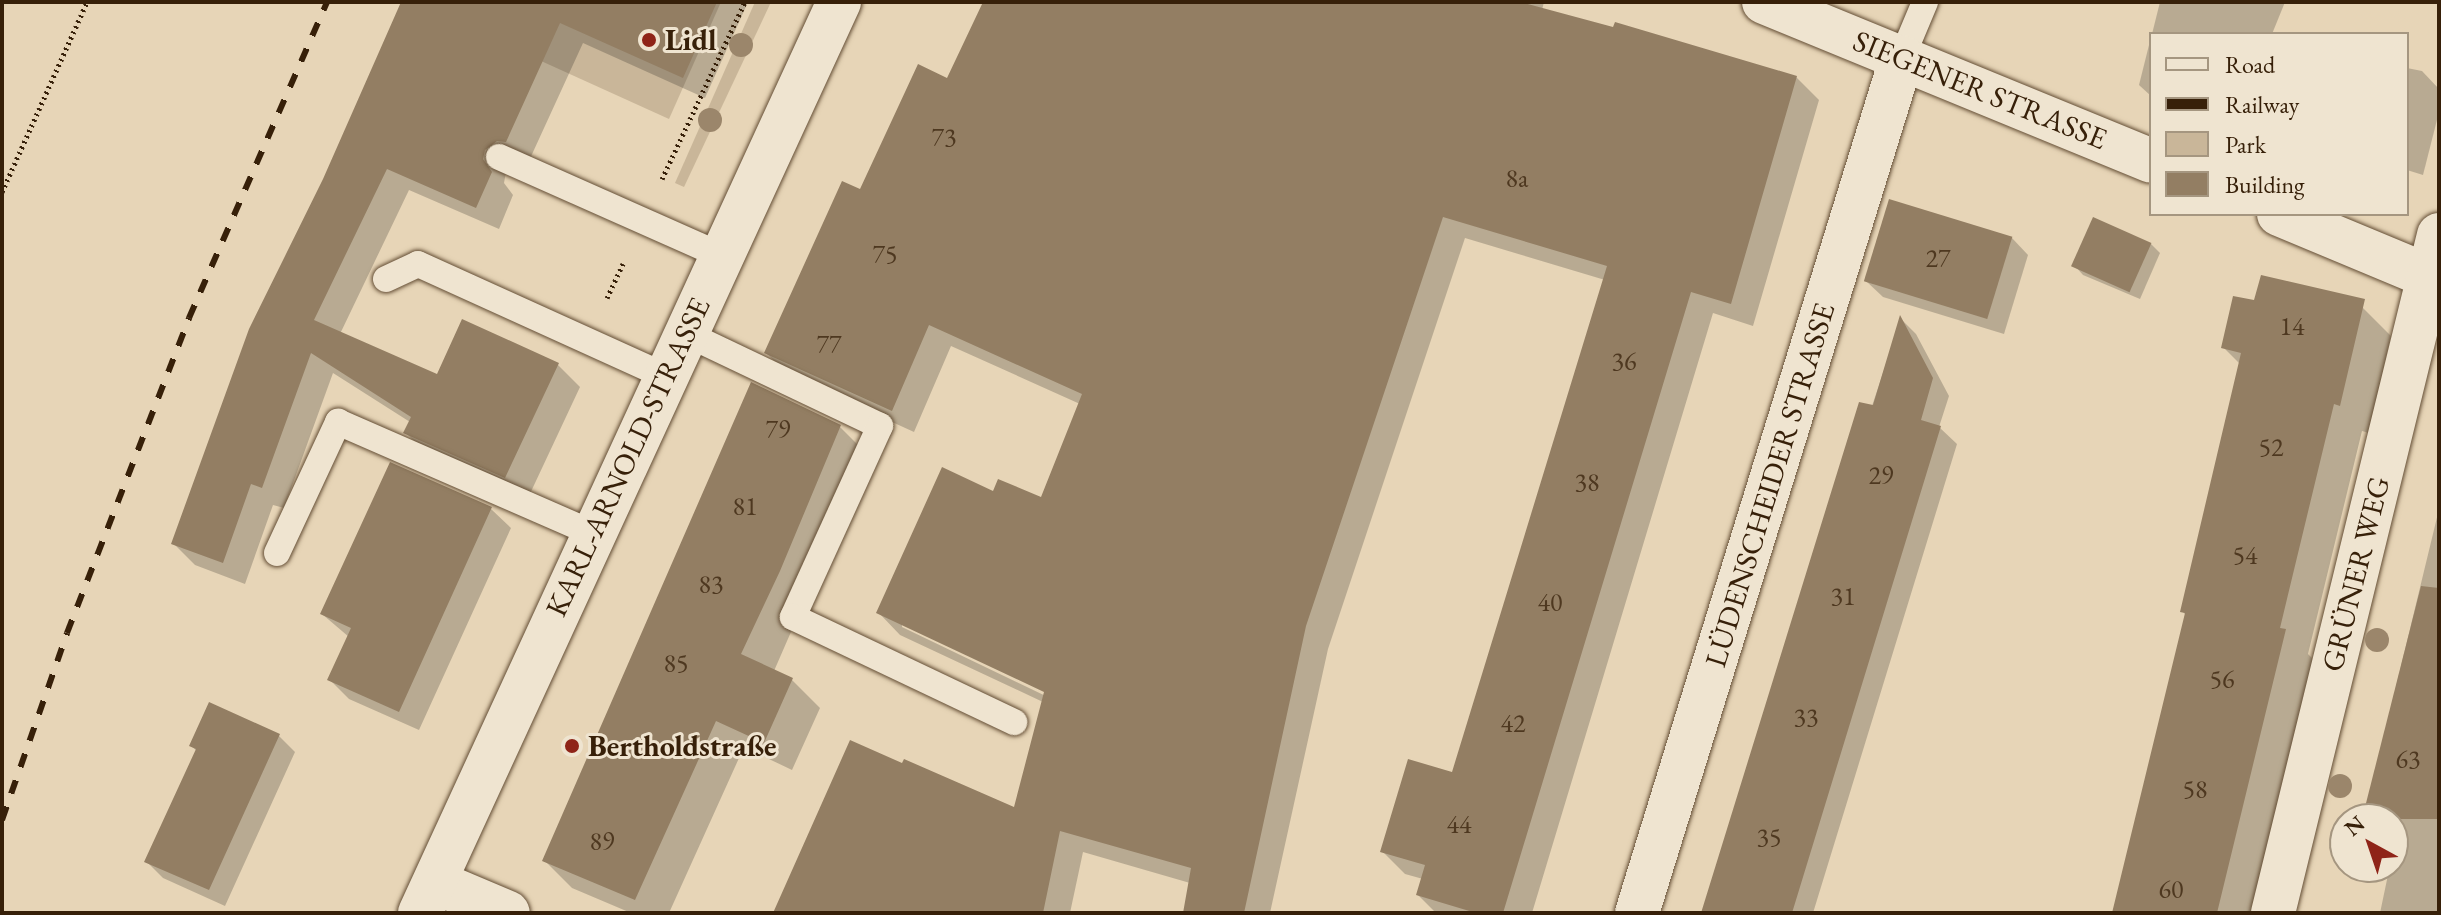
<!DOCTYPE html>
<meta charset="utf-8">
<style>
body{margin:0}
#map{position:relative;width:2441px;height:915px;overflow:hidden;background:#e7d5b7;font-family:"EB Garamond",serif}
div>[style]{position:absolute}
.green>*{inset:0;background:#c9b699}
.shadow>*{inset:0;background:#0003}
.building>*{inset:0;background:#937e63;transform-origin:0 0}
.path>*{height:5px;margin-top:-2.5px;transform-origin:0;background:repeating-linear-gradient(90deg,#372009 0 2px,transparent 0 6px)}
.roads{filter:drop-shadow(0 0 2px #634d34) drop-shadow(0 0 2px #634d34)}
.service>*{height:26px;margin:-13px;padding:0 13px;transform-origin:13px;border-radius:13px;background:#efe4d0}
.minor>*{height:44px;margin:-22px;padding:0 22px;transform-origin:22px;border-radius:22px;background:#efe4d0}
.secondary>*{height:44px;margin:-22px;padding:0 22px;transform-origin:22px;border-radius:22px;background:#efe4d0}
.rail>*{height:6px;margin-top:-3px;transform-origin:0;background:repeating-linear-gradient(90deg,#372009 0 14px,transparent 0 28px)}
.trees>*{width:24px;height:24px;margin:-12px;border-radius:50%;background:#9b866b}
.dots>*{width:22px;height:22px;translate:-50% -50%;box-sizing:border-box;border:4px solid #efe4d0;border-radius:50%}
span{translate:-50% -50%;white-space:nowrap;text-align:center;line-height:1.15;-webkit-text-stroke:6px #efe4d0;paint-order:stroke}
.number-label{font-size:26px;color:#4e3820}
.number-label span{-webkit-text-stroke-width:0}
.poi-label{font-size:30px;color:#372009;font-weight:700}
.left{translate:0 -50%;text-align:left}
.street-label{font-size:30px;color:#372009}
.frame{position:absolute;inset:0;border:4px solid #372009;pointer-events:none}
.legend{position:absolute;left:2149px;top:32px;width:260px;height:184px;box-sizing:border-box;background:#efe4d0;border:2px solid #a59680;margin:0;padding:10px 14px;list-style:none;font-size:24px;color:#372009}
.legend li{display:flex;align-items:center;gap:16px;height:40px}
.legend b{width:40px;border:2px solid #a59680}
.north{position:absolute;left:2329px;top:803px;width:80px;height:80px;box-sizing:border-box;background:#efe4d0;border:2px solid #a59680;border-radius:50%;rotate:320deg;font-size:22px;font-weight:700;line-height:32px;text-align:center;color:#372009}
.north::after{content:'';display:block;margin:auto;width:28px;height:36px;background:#8f2418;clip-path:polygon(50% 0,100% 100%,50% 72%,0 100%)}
</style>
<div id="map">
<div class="green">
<div style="clip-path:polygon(411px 2px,721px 2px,669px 119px)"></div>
<div style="clip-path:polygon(755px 2px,771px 2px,684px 187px,675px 183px)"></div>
</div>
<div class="shadow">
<div style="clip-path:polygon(409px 2px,748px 2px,705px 98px,583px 43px,528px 163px,506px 172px,504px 183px,513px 195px,499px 229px,409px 190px,340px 334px,438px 377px,558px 365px,580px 387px,528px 498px,428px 455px,406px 433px,410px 422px,333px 373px,284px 508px,273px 505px,245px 584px,195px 565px,173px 543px)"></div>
<div style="clip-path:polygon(evenodd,986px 2px,1544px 2px,1542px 10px,1796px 77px,1819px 100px,1753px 326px,1713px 313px,1532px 913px,1436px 913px,1418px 895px,1423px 879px,1405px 874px,1382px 851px,1453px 775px,1605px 280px,1465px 238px,1328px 649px,1270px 913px,1185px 913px,1190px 883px,1083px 852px,1070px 913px,775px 913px,1015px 809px,1043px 702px,900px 635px,878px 612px,993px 494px,1042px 500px,1080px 404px,951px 346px,914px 432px,789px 375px,766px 353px,861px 192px,948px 80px,986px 2px,902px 623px,1054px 695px,1052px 699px,902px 627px,902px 623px)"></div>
<div style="clip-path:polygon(2160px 2px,2285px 2px,2272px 34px,2152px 34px)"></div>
<div style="clip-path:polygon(2151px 37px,2151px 96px,2139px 85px)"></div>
<div style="clip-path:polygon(2407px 68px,2422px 71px,2439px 89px,2439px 112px,2423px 175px,2407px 170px)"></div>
<div style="clip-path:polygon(2012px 238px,2028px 255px,2004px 334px,1883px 297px,1866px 281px)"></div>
<div style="clip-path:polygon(2151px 244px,2160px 253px,2140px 299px,2083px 275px,2075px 266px)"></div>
<div style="clip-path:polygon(2363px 308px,2391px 336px,2369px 433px,2362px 431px,2308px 654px,2313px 659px,2252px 913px,2114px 913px,2187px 616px,2182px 611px,2241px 365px,2223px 347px)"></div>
<div style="clip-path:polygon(1901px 319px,1916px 334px,1949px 396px,1939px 427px,1957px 444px,1813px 913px,1703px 913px)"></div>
<div style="clip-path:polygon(752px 385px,840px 427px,868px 455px,774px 671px,792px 680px,820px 708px,792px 770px,744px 747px,669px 913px,631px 913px,572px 888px,544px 860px)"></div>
<div style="clip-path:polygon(491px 509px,511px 528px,419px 730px,349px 699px,329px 679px,349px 637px,322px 614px)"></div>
<div style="clip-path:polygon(2439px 509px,2439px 913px,2380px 913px,2389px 870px,2375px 867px,2393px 867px,2393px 819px,2364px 819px)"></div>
<div style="clip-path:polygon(279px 736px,295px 752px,225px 906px,163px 878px,146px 861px,197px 751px,191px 746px)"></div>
</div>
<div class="building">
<div style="clip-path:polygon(401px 2px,717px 2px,683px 78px,560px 23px,506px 142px,497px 141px,485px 150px,483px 159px,492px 172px,476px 208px,387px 169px,314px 320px,437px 374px,462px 319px,559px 363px,505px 478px,403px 433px,411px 417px,311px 353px,262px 488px,251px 484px,223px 563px,171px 544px,249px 329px,323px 179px)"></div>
<div style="clip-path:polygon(983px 2px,1520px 2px,1613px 27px,1615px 22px,1797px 76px,1731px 304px,1691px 292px,1503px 913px,1476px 913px,1416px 895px,1425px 865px,1380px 852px,1408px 759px,1452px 772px,1607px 266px,1443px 217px,1306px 626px,1244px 913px,1183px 913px,1191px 868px,1060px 831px,1043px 913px,773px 913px,850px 740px,902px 763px,904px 759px,1014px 807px,1044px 692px,876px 613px,942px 467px,993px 491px,998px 479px,1041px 497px,1082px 394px,929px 325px,892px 411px,764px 353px,842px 181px,860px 189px,918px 64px,947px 78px)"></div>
<div style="left:1889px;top:199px;width:129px;height:86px;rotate:17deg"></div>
<div style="left:2093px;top:217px;width:64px;height:54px;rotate:24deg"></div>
<div style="clip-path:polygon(2261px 275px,2365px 299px,2340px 406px,2334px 404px,2280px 628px,2286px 629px,2217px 913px,2112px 913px,2185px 613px,2180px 612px,2241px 353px,2221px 348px,2233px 296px,2254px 300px)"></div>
<div style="clip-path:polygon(1900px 315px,1933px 378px,1921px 420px,1941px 426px,1792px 913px,1701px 913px,1859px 402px,1873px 405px)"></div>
<div style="clip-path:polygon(751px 382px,841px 425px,780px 571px,741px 654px,793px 678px,764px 743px,716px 721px,635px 900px,542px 861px)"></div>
<div style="clip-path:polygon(390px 462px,492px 507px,399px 712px,327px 680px,351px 628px,320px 614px)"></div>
<div style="clip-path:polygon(2421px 586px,2439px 588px,2439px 819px,2362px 819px)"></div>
<div style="clip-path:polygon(209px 702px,280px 734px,209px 890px,144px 862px,196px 749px,189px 746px)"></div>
</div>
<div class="path">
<div style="left:662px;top:179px;width:195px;rotate:-64.9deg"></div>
<div style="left:2px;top:192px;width:208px;rotate:-65.9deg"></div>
<div style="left:607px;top:298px;width:38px;rotate:-65deg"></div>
</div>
<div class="roads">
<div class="service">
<div style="left:1902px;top:57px;width:60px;rotate:-67.3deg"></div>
<div style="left:499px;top:157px;width:242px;rotate:23.9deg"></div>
<div style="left:386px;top:279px;width:35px;rotate:-25deg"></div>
<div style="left:418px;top:264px;width:271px;rotate:24.4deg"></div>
<div style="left:685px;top:333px;width:216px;rotate:25.5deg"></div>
<div style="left:880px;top:426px;width:210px;rotate:114.5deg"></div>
<div style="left:793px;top:617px;width:245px;rotate:25.4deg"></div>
<div style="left:277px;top:553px;width:145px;rotate:-65deg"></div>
<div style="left:338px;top:422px;width:279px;rotate:23.6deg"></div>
</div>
<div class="minor">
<div style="left:1764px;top:2px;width:418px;rotate:22.3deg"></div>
<div style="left:2279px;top:214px;width:161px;rotate:22.6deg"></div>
<div style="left:435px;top:882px;width:79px;rotate:23deg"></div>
<div style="left:1637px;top:913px;width:896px;rotate:-72.8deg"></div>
<div style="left:2273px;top:913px;width:698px;rotate:-76.24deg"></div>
</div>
<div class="secondary">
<div style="left:420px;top:913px;width:1003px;rotate:-65.3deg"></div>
</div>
</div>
<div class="rail">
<div style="left:2px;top:820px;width:198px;rotate:-70.8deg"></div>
<div style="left:67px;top:633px;width:338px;rotate:-68.8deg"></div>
<div style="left:189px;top:318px;width:345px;rotate:-66.4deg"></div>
</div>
<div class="trees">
<div style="left:741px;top:45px"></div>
<div style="left:710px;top:120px"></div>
<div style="left:2377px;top:640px"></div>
<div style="left:2340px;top:786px"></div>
</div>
<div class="dots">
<div style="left:649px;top:40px;background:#8f2418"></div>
<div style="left:572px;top:746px;background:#8f2418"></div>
</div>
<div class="number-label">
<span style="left:944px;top:138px">73</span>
<span style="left:1517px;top:179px">8a</span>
<span style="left:885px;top:255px">75</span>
<span style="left:1938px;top:259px">27</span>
<span style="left:2292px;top:327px">14</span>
<span style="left:829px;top:345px">77</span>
<span style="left:1624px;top:362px">36</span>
<span style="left:778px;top:430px">79</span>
<span style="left:2271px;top:448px">52</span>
<span style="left:1881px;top:476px">29</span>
<span style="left:1587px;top:483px">38</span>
<span style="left:745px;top:507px">81</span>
<span style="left:2245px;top:556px">54</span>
<span style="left:711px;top:585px">83</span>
<span style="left:1843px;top:597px">31</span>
<span style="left:1550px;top:603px">40</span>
<span style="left:676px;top:664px">85</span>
<span style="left:2222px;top:680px">56</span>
<span style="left:1806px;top:718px">33</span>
<span style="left:1513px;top:724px">42</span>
<span style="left:2408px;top:760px">63</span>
<span style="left:2195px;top:790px">58</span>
<span style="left:1459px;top:825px">44</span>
<span style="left:1769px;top:838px">35</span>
<span style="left:602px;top:842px">89</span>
<span style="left:2171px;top:890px">60</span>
</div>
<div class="poi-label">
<span class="left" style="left:665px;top:40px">Lidl</span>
<span class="left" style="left:588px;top:746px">Bertholdstraße</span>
</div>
<div class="street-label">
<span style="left:1980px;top:90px;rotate:22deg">SIEGENER STRASSE</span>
<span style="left:628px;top:457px;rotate:-65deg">KARL-ARNOLD-STRASSE</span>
<span style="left:1770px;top:485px;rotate:-73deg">LÜDENSCHEIDER STRASSE</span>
<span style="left:2356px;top:574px;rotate:-76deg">GRÜNER WEG</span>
</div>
<div class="frame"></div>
<ul class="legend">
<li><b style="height:10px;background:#efe4d0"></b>Road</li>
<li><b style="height:10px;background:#372009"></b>Railway</li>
<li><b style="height:22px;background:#c9b699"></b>Park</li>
<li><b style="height:22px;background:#937e63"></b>Building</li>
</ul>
<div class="north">N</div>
</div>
